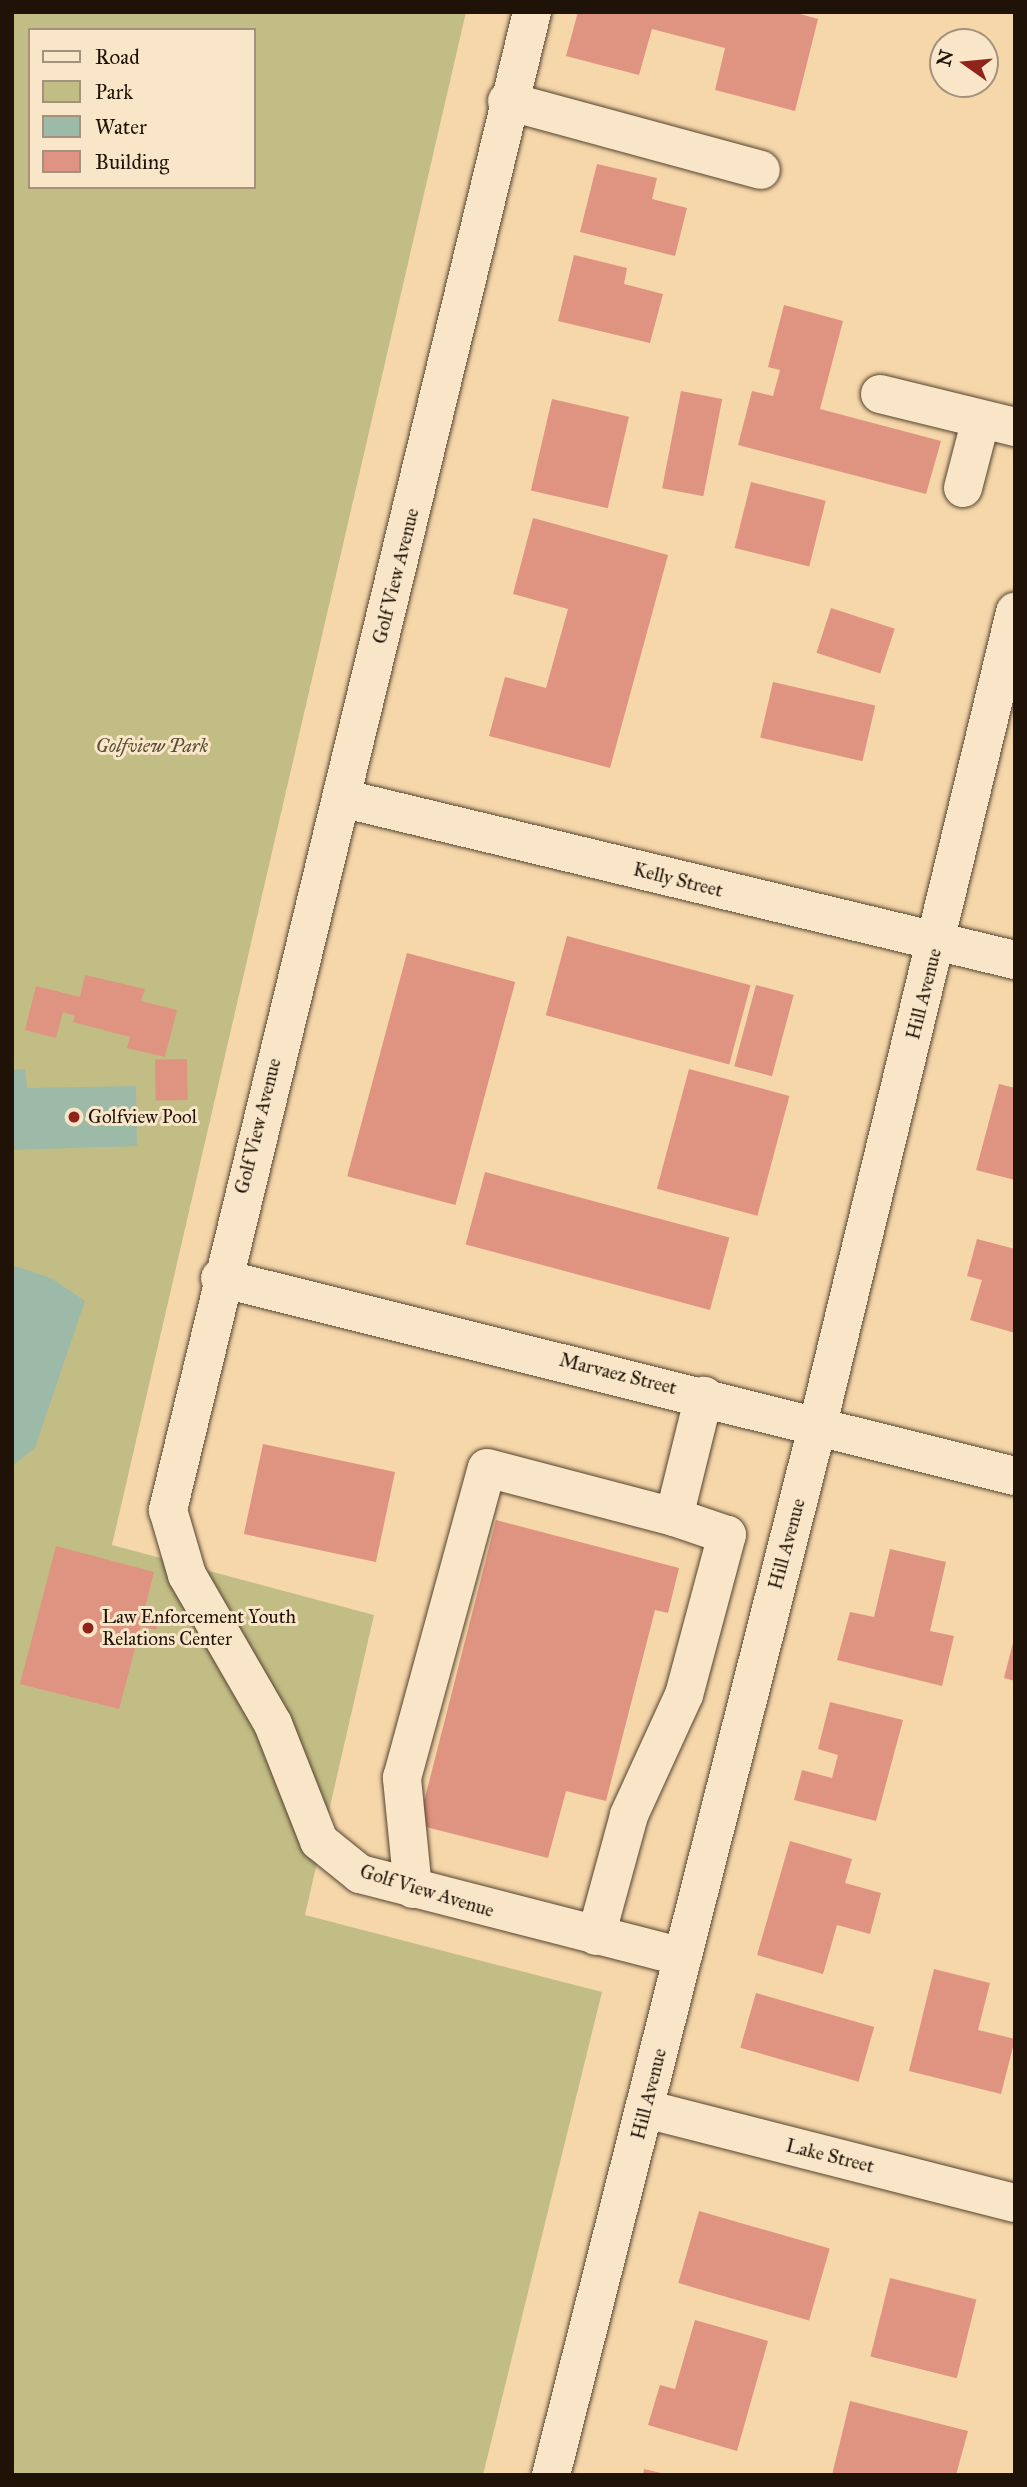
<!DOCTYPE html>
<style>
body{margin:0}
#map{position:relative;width:1027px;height:2487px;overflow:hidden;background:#f6d7aa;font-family:"IM FELL Great Primer",serif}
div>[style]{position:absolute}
.green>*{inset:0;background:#c2bd85}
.water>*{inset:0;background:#9dbaa9}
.building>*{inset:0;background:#df9381;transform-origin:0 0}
.roads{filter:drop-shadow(0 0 2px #554430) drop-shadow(0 0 2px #554430)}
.minor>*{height:38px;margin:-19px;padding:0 19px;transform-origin:19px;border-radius:19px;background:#f9e5c8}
.dots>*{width:19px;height:19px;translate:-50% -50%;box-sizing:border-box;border:4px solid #f9e5c8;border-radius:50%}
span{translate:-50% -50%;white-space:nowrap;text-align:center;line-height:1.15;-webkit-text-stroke:6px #f9e5c8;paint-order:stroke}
.street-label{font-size:19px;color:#1f1307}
.park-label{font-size:19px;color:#584e33;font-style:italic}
.poi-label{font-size:19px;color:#1f1307}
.left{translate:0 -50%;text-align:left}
.frame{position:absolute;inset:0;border:14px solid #1f1307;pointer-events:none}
.legend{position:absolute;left:28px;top:28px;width:228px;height:161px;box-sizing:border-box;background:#f9e5c8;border:2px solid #a2917b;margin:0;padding:9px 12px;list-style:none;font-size:21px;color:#1f1307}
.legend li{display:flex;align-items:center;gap:14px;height:35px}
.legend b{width:35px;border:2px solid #a2917b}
.north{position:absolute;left:929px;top:28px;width:70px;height:70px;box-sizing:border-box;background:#f9e5c8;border:2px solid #a2917b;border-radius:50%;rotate:285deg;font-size:19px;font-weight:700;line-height:28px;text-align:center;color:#1f1307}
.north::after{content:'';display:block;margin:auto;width:24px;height:32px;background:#8f2418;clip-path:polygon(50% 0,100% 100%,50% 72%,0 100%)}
</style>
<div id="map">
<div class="green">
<div style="clip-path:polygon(evenodd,12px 12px,466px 12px,112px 1545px,374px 1615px,305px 1915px,602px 1992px,483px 2475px,12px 2475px,12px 12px,30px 30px,254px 30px,254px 187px,30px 187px,30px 30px)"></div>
</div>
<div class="water">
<div style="clip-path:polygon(25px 1069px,27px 1088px,136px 1086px,137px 1146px,12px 1150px,12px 1070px)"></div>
<div style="clip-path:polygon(12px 1265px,51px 1278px,85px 1301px,35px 1448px,12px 1466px)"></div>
</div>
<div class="building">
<div style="clip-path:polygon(578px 12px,793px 12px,818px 19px,795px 111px,715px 90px,725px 48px,652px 29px,639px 75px,566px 56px)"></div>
<div style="clip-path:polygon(597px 164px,657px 178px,652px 199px,687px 208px,675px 256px,580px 232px)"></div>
<div style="clip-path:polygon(574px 255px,627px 268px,624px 284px,663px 294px,650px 343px,558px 321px)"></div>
<div style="clip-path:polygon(784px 305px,843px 321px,820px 409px,941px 441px,926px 494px,738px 445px,752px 391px,773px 396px,780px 370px,768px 367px)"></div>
<div style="left:681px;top:391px;width:42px;height:99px;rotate:11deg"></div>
<div style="left:552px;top:399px;width:79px;height:94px;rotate:13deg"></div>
<div style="left:751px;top:482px;width:77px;height:68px;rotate:14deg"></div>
<div style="clip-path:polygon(533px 518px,668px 555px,610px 768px,489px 736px,505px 677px,546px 688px,568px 609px,513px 594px)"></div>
<div style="left:831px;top:608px;width:67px;height:47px;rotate:18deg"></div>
<div style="left:773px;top:682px;width:105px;height:57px;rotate:13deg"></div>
<div style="left:567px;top:936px;width:190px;height:82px;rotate:15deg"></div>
<div style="left:407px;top:953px;width:112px;height:231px;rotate:15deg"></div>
<div style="clip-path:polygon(85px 975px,145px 989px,141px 1001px,177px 1010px,165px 1057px,127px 1048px,130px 1037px,73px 1022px,75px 1016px,63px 1012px,56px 1038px,25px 1030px,36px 986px,80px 997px)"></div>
<div style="left:756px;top:985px;width:39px;height:84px;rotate:15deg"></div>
<div style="left:187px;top:1059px;width:41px;height:32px;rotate:89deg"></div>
<div style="left:689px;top:1069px;width:104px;height:124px;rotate:15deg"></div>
<div style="clip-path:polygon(999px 1084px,1015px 1088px,1015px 1180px,976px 1170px)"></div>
<div style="left:485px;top:1172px;width:253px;height:75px;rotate:15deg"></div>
<div style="clip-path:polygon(977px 1239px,1015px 1249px,1015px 1333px,970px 1320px,982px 1280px,967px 1276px)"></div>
<div style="left:263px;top:1444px;width:135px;height:92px;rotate:12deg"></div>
<div style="clip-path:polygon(496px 1520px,679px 1568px,668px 1613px,655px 1610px,606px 1801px,566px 1791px,548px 1858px,418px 1825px)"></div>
<div style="clip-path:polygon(56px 1546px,154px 1572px,144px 1612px,160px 1616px,156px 1630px,141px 1626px,119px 1709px,20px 1684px)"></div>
<div style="clip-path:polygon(890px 1549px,946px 1562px,930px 1631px,954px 1636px,942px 1686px,837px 1660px,850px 1612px,874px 1617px)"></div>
<div style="clip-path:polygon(1014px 1639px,1015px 1639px,1015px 1681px,1004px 1678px)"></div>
<div style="clip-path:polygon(830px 1702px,903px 1720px,876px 1821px,794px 1800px,802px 1770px,832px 1778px,838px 1755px,818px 1749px)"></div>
<div style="clip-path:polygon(790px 1841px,852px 1859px,845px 1883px,881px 1893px,870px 1934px,837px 1925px,823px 1974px,757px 1955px)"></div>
<div style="clip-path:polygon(934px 1969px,990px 1983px,978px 2030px,1015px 2039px,1001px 2094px,909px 2071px)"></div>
<div style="left:756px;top:1993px;width:123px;height:57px;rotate:16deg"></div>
<div style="left:699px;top:2211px;width:136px;height:75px;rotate:16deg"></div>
<div style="left:890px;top:2278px;width:89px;height:81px;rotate:14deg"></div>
<div style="clip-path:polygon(695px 2320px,768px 2341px,737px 2451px,648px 2425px,660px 2385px,675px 2389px)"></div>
<div style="clip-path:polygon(850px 2401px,968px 2431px,956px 2475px,832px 2475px)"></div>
<div style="clip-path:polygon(644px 2469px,665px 2474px,665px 2475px,643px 2475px)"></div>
</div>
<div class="roads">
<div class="minor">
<div style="left:532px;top:12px;width:1542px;rotate:103.66deg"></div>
<div style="left:168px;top:1510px;width:68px;rotate:73.7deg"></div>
<div style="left:187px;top:1575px;width:172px;rotate:60deg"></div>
<div style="left:273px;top:1724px;width:126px;rotate:68.5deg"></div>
<div style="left:319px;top:1841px;width:53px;rotate:38.8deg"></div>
<div style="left:360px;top:1874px;width:333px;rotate:14.4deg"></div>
<div style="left:507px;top:101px;width:263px;rotate:15.2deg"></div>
<div style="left:880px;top:394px;width:139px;rotate:13.7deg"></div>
<div style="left:963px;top:488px;width:71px;rotate:-75.4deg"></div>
<div style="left:341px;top:798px;width:693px;rotate:13.52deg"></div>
<div style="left:220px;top:1278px;width:819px;rotate:13.99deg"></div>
<div style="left:413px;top:1889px;width:112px;rotate:-95.7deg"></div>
<div style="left:402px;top:1778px;width:321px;rotate:-74.7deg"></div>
<div style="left:487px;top:1468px;width:193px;rotate:14.7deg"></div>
<div style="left:674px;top:1517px;width:125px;rotate:-76.1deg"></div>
<div style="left:596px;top:1936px;width:125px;rotate:-74.7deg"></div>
<div style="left:629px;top:1815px;width:132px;rotate:-65.4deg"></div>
<div style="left:684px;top:1695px;width:166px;rotate:-75deg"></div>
<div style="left:727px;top:1535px;width:56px;rotate:-161.2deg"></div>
<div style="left:646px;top:2109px;width:381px;rotate:14.3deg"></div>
<div style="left:551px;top:2475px;width:1084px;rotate:-75.75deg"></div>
<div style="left:818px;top:1424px;width:836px;rotate:-76.36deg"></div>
</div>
</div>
<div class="dots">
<div style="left:74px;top:1117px;background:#8f2418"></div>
<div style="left:88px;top:1628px;background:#8f2418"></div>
</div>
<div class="street-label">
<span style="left:396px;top:576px;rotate:-76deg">Golf View Avenue</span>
<span style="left:678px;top:880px;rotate:14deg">Kelly Street</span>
<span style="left:924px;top:994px;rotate:-76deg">Hill Avenue</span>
<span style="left:258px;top:1126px;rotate:-76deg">Golf View Avenue</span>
<span style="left:618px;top:1374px;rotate:14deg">Marvaez Street</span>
<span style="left:787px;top:1544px;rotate:-75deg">Hill Avenue</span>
<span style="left:427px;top:1891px;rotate:17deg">Golf View Avenue</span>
<span style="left:649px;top:2094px;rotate:-76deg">Hill Avenue</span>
<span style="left:830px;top:2156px;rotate:14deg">Lake Street</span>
</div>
<div class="park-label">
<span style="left:152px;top:746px">Golfview Park</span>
</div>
<div class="poi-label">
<span class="left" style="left:88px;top:1117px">Golfview Pool</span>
<span class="left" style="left:102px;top:1628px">Law Enforcement Youth<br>Relations Center</span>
</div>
<div class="frame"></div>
<ul class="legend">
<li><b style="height:9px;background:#f9e5c8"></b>Road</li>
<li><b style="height:19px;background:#c2bd85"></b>Park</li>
<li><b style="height:19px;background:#9dbaa9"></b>Water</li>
<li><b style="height:19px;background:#df9381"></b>Building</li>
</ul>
<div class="north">N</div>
</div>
